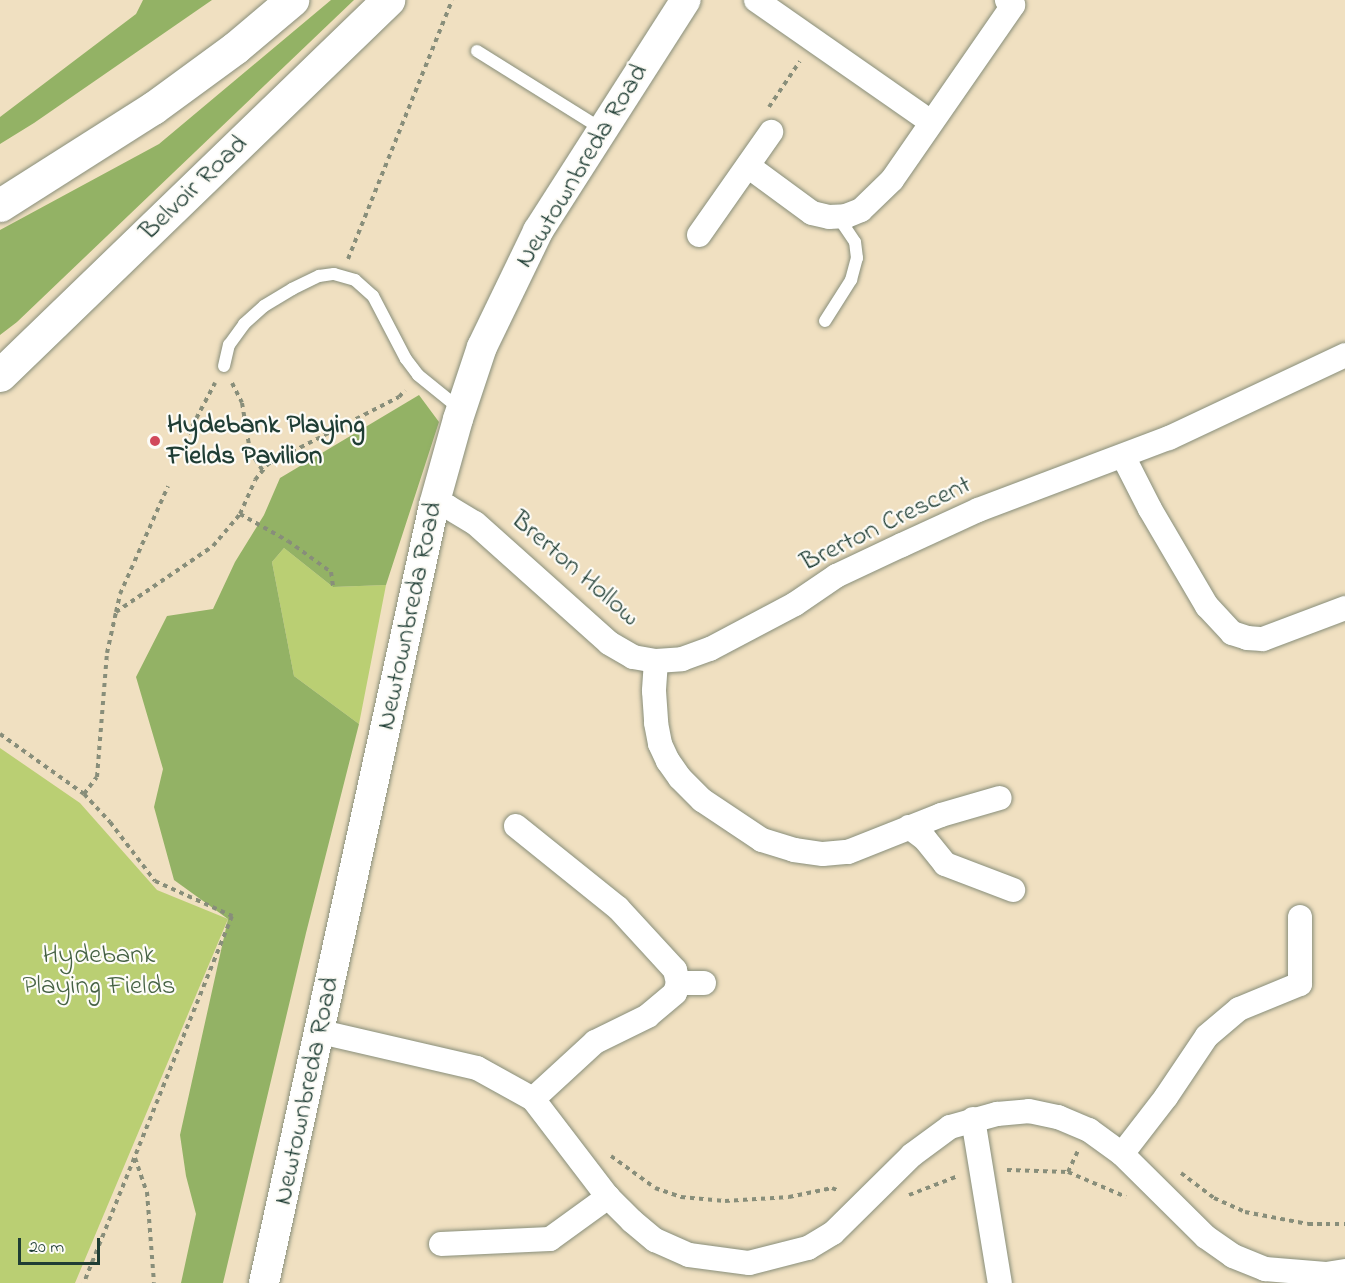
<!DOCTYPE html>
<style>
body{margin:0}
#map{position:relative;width:1345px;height:1283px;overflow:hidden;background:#f0e0c1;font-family:"Indie Flower",sans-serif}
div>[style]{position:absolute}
.green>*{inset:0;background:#bacf73}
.forest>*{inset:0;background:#93b265}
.path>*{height:4px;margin-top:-2px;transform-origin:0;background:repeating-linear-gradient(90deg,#888e7a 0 4.5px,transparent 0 9px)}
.roads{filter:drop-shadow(0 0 2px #888e7a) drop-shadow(0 0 2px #888e7a)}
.service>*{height:12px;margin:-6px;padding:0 6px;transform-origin:6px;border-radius:6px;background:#fff}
.minor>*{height:24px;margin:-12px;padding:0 12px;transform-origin:12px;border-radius:12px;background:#fff}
.tertiary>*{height:30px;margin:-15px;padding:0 15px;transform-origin:15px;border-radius:15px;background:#fff}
.trunk>*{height:33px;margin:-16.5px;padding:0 16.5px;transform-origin:16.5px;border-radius:16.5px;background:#fff}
.dots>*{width:16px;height:16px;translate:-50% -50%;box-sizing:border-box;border:3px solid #fdfcf7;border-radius:50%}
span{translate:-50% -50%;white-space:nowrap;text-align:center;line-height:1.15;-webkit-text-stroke:4.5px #fdfcf7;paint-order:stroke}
.street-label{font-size:27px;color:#1f3d34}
.poi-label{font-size:27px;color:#1f3d34;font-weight:700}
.left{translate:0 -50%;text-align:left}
.park-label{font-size:27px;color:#466244}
.scale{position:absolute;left:18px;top:1238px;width:82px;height:27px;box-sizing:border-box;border:3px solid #1f3d34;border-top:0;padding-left:8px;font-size:18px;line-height:21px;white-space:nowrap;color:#1f3d34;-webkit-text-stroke:4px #fdfcf7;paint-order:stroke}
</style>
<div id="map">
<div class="green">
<div style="clip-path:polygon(284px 548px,333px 587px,386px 585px,359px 724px,294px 676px,272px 562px)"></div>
<div style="clip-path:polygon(0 748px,80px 803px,157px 890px,228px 919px,75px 1283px,0 1283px)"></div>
</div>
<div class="forest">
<div style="clip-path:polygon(143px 0,212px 0,34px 123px,0 144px,0 117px,136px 14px)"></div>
<div style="clip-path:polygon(331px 0,354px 0,17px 322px,0 335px,0 230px,159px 144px)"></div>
<div style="clip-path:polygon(419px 395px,439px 422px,386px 585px,333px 587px,284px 548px,272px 562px,294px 676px,359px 724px,306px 933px,223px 1283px,181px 1283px,196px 1214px,186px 1176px,180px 1135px,228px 919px,174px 880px,154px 807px,163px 769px,136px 677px,167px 616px,213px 609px,235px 562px,264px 515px,280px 478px)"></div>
</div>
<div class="path">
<div style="left:769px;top:107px;width:55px;rotate:-56deg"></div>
<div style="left:348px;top:259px;width:279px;rotate:-68.1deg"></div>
<div style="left:232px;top:383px;width:22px;rotate:63deg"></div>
<div style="left:242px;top:403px;width:49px;rotate:80.5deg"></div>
<div style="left:250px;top:451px;width:24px;rotate:57deg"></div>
<div style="left:188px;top:434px;width:58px;rotate:-62.1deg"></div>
<div style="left:240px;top:514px;width:55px;rotate:29.4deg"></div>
<div style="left:288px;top:541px;width:53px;rotate:35.8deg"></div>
<div style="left:331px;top:572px;width:15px;rotate:82deg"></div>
<div style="left:116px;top:612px;width:18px;rotate:-77deg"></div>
<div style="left:120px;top:594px;width:118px;rotate:-66deg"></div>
<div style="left:0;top:734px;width:103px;rotate:35.5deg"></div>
<div style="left:84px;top:794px;width:38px;rotate:47deg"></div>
<div style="left:110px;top:822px;width:74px;rotate:52.7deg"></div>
<div style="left:155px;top:881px;width:85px;rotate:24.4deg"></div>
<div style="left:232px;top:916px;width:396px;rotate:112deg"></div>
<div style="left:84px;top:794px;width:21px;rotate:-53deg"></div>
<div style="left:97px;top:777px;width:124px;rotate:-85.4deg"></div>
<div style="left:107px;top:653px;width:42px;rotate:-77.6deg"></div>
<div style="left:116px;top:612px;width:117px;rotate:-34.2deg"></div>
<div style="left:213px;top:546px;width:42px;rotate:-49.8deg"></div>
<div style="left:240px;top:514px;width:37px;rotate:-66deg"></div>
<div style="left:255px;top:480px;width:21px;rotate:-51deg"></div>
<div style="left:268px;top:464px;width:147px;rotate:-27.1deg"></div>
<div style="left:399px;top:397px;width:9px;rotate:-49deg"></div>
<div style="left:611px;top:1156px;width:54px;rotate:36deg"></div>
<div style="left:655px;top:1188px;width:28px;rotate:19deg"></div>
<div style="left:681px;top:1197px;width:44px;rotate:5.2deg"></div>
<div style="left:725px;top:1201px;width:64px;rotate:-3.6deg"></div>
<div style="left:789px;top:1197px;width:44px;rotate:-11.8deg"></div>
<div style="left:832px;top:1188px;width:8px;rotate:23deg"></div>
<div style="left:135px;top:1158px;width:36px;rotate:71deg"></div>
<div style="left:147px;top:1192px;width:91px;rotate:85.6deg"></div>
<div style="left:1007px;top:1170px;width:61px;rotate:1.9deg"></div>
<div style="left:1068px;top:1172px;width:63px;rotate:23.3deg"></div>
<div style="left:1068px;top:1172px;width:23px;rotate:-65deg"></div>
<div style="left:1181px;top:1173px;width:41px;rotate:37.1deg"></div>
<div style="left:1214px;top:1198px;width:34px;rotate:24deg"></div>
<div style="left:1245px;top:1212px;width:64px;rotate:10.8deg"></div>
<div style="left:1308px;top:1224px;width:37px"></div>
<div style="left:909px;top:1195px;width:53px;rotate:-21.2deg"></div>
</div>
<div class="roads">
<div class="service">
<div style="left:477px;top:51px;width:147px;rotate:32deg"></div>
<div style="left:825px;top:321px;width:49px;rotate:-57.6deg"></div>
<div style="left:851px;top:280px;width:23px;rotate:-75deg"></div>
<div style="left:857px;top:258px;width:16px;rotate:-97deg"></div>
<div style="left:855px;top:242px;width:30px;rotate:-124deg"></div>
<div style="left:224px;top:366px;width:22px;rotate:-77deg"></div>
<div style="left:229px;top:345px;width:26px;rotate:-54deg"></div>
<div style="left:244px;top:324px;width:27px;rotate:-42deg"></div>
<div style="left:264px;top:306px;width:33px;rotate:-31deg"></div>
<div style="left:292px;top:289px;width:30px;rotate:-26deg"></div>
<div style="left:319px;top:276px;width:15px;rotate:-8deg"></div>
<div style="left:334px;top:274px;width:22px;rotate:16deg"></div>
<div style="left:355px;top:280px;width:24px;rotate:42deg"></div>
<div style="left:373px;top:296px;width:71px;rotate:62.4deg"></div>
<div style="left:406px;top:359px;width:20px;rotate:53deg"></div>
<div style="left:418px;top:375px;width:54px;rotate:39deg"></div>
</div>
<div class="minor">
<div style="left:756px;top:0;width:213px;rotate:34.9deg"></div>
<div style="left:748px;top:166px;width:79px;rotate:36.3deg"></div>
<div style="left:812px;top:213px;width:17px;rotate:13deg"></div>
<div style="left:829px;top:217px;width:17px;rotate:-3deg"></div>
<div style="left:846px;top:216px;width:16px;rotate:-22deg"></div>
<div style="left:861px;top:210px;width:43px;rotate:-44.1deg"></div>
<div style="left:892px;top:180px;width:213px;rotate:-55.3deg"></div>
<div style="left:1013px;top:5px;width:8px;rotate:-140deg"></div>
<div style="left:699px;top:235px;width:126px;rotate:-55deg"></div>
<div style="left:1123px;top:456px;width:59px;rotate:63deg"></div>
<div style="left:1150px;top:509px;width:113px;rotate:59.6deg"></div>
<div style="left:1207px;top:606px;width:37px;rotate:47deg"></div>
<div style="left:1232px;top:633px;width:16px;rotate:18deg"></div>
<div style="left:1247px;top:638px;width:16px;rotate:4deg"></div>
<div style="left:1263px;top:639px;width:88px;rotate:-20.7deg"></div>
<div style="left:434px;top:505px;width:14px;rotate:8deg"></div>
<div style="left:448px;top:507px;width:31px;rotate:31deg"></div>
<div style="left:475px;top:523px;width:180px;rotate:41.8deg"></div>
<div style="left:609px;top:643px;width:28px;rotate:30deg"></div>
<div style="left:633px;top:657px;width:23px;rotate:10deg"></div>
<div style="left:656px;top:661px;width:26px;rotate:-4deg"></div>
<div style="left:682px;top:659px;width:30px;rotate:-20deg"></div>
<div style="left:710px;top:649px;width:96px;rotate:-27.9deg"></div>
<div style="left:795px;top:604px;width:50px;rotate:-34.3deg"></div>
<div style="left:836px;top:576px;width:73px;rotate:-25.2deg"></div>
<div style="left:902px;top:545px;width:84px;rotate:-24.7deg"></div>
<div style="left:978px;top:510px;width:204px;rotate:-20.7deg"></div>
<div style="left:1169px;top:438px;width:195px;rotate:-25.2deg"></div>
<div style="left:656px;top:661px;width:30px;rotate:94deg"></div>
<div style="left:654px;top:691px;width:32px;rotate:86deg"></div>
<div style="left:656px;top:723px;width:21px;rotate:79deg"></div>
<div style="left:660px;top:744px;width:19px;rotate:65deg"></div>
<div style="left:668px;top:761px;width:21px;rotate:55deg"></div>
<div style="left:680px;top:778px;width:31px;rotate:45deg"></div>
<div style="left:702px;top:800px;width:72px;rotate:33.7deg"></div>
<div style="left:762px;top:840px;width:34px;rotate:17deg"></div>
<div style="left:794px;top:850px;width:29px;rotate:8deg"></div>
<div style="left:823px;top:854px;width:25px;rotate:-5deg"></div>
<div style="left:848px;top:852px;width:100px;rotate:-21.7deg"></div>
<div style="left:941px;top:815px;width:61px;rotate:-16.1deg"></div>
<div style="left:516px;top:826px;width:131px;rotate:38.8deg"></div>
<div style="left:618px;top:908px;width:84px;rotate:47.4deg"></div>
<div style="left:675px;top:970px;width:13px;rotate:77deg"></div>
<div style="left:678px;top:983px;width:10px;rotate:107deg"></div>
<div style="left:675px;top:993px;width:35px;rotate:140deg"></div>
<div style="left:648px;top:1016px;width:59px;rotate:153.9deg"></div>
<div style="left:595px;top:1042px;width:84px;rotate:137.4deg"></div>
<div style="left:909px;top:827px;width:20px;rotate:37deg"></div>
<div style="left:925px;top:839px;width:32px;rotate:51deg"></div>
<div style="left:945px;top:864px;width:73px;rotate:20.9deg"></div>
<div style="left:678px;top:983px;width:26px"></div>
<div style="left:321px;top:1032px;width:160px;rotate:13deg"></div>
<div style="left:477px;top:1068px;width:64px;rotate:29deg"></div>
<div style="left:533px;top:1099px;width:123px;rotate:52.6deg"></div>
<div style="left:608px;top:1197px;width:34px;rotate:45deg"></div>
<div style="left:632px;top:1221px;width:30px;rotate:40deg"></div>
<div style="left:655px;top:1240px;width:37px;rotate:24deg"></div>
<div style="left:689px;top:1255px;width:61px;rotate:7.6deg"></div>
<div style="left:749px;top:1263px;width:61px;rotate:-14.3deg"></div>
<div style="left:808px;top:1248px;width:29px;rotate:-31deg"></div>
<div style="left:833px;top:1233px;width:111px;rotate:-44.6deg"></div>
<div style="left:912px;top:1155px;width:47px;rotate:-36.4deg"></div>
<div style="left:950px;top:1127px;width:49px;rotate:-15.5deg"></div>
<div style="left:997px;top:1114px;width:32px;rotate:-5deg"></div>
<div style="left:1029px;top:1111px;width:30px;rotate:12deg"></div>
<div style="left:1058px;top:1117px;width:34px;rotate:23deg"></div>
<div style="left:1089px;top:1130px;width:41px;rotate:36deg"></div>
<div style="left:1122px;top:1154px;width:118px;rotate:44.7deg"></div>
<div style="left:1206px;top:1237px;width:33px;rotate:35deg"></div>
<div style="left:1233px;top:1256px;width:35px;rotate:22deg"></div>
<div style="left:1265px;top:1269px;width:61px;rotate:4.7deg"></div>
<div style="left:1326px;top:1274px;width:19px;rotate:-9deg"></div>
<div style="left:973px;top:1119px;width:166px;rotate:80.7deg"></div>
<div style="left:1122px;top:1154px;width:72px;rotate:-52.3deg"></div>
<div style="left:1166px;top:1097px;width:73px;rotate:-56.1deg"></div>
<div style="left:1207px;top:1036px;width:42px;rotate:-40.2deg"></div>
<div style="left:1239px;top:1009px;width:66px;rotate:-22.3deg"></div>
<div style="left:1300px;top:984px;width:67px;rotate:-90deg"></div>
<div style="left:441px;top:1244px;width:109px;rotate:-2.6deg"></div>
<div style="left:550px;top:1239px;width:72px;rotate:-35.9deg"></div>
</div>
<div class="tertiary">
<div style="left:264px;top:1283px;width:796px;rotate:-77.67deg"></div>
<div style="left:434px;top:505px;width:89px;rotate:-74.4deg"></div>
<div style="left:458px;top:419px;width:76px;rotate:-71.6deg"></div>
<div style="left:482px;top:347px;width:129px;rotate:-64.2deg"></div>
<div style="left:538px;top:231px;width:274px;rotate:-57.4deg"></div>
</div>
<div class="trunk">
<div style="left:0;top:205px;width:181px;rotate:-32.4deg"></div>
<div style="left:153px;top:108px;width:102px;rotate:-36.2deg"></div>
<div style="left:235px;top:48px;width:75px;rotate:-40.1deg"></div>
<div style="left:0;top:375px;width:540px;rotate:-44.02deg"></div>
</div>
</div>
<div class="dots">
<div style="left:155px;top:441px;background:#d1495b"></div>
</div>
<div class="street-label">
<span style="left:582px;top:166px;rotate:-59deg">Newtownbreda Road</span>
<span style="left:194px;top:188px;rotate:-44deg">Belvoir Road</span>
<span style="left:886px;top:524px;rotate:-26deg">Brerton Crescent</span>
<span style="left:575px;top:569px;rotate:41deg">Brerton Hollow</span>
<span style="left:410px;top:616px;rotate:-78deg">Newtownbreda Road</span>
<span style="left:307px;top:1091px;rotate:-78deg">Newtownbreda Road</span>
</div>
<div class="poi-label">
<span class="left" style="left:167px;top:441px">Hydebank Playing<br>Fields Pavilion</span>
</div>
<div class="park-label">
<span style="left:99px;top:971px">Hydebank<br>Playing Fields</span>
</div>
<div class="scale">20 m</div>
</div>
